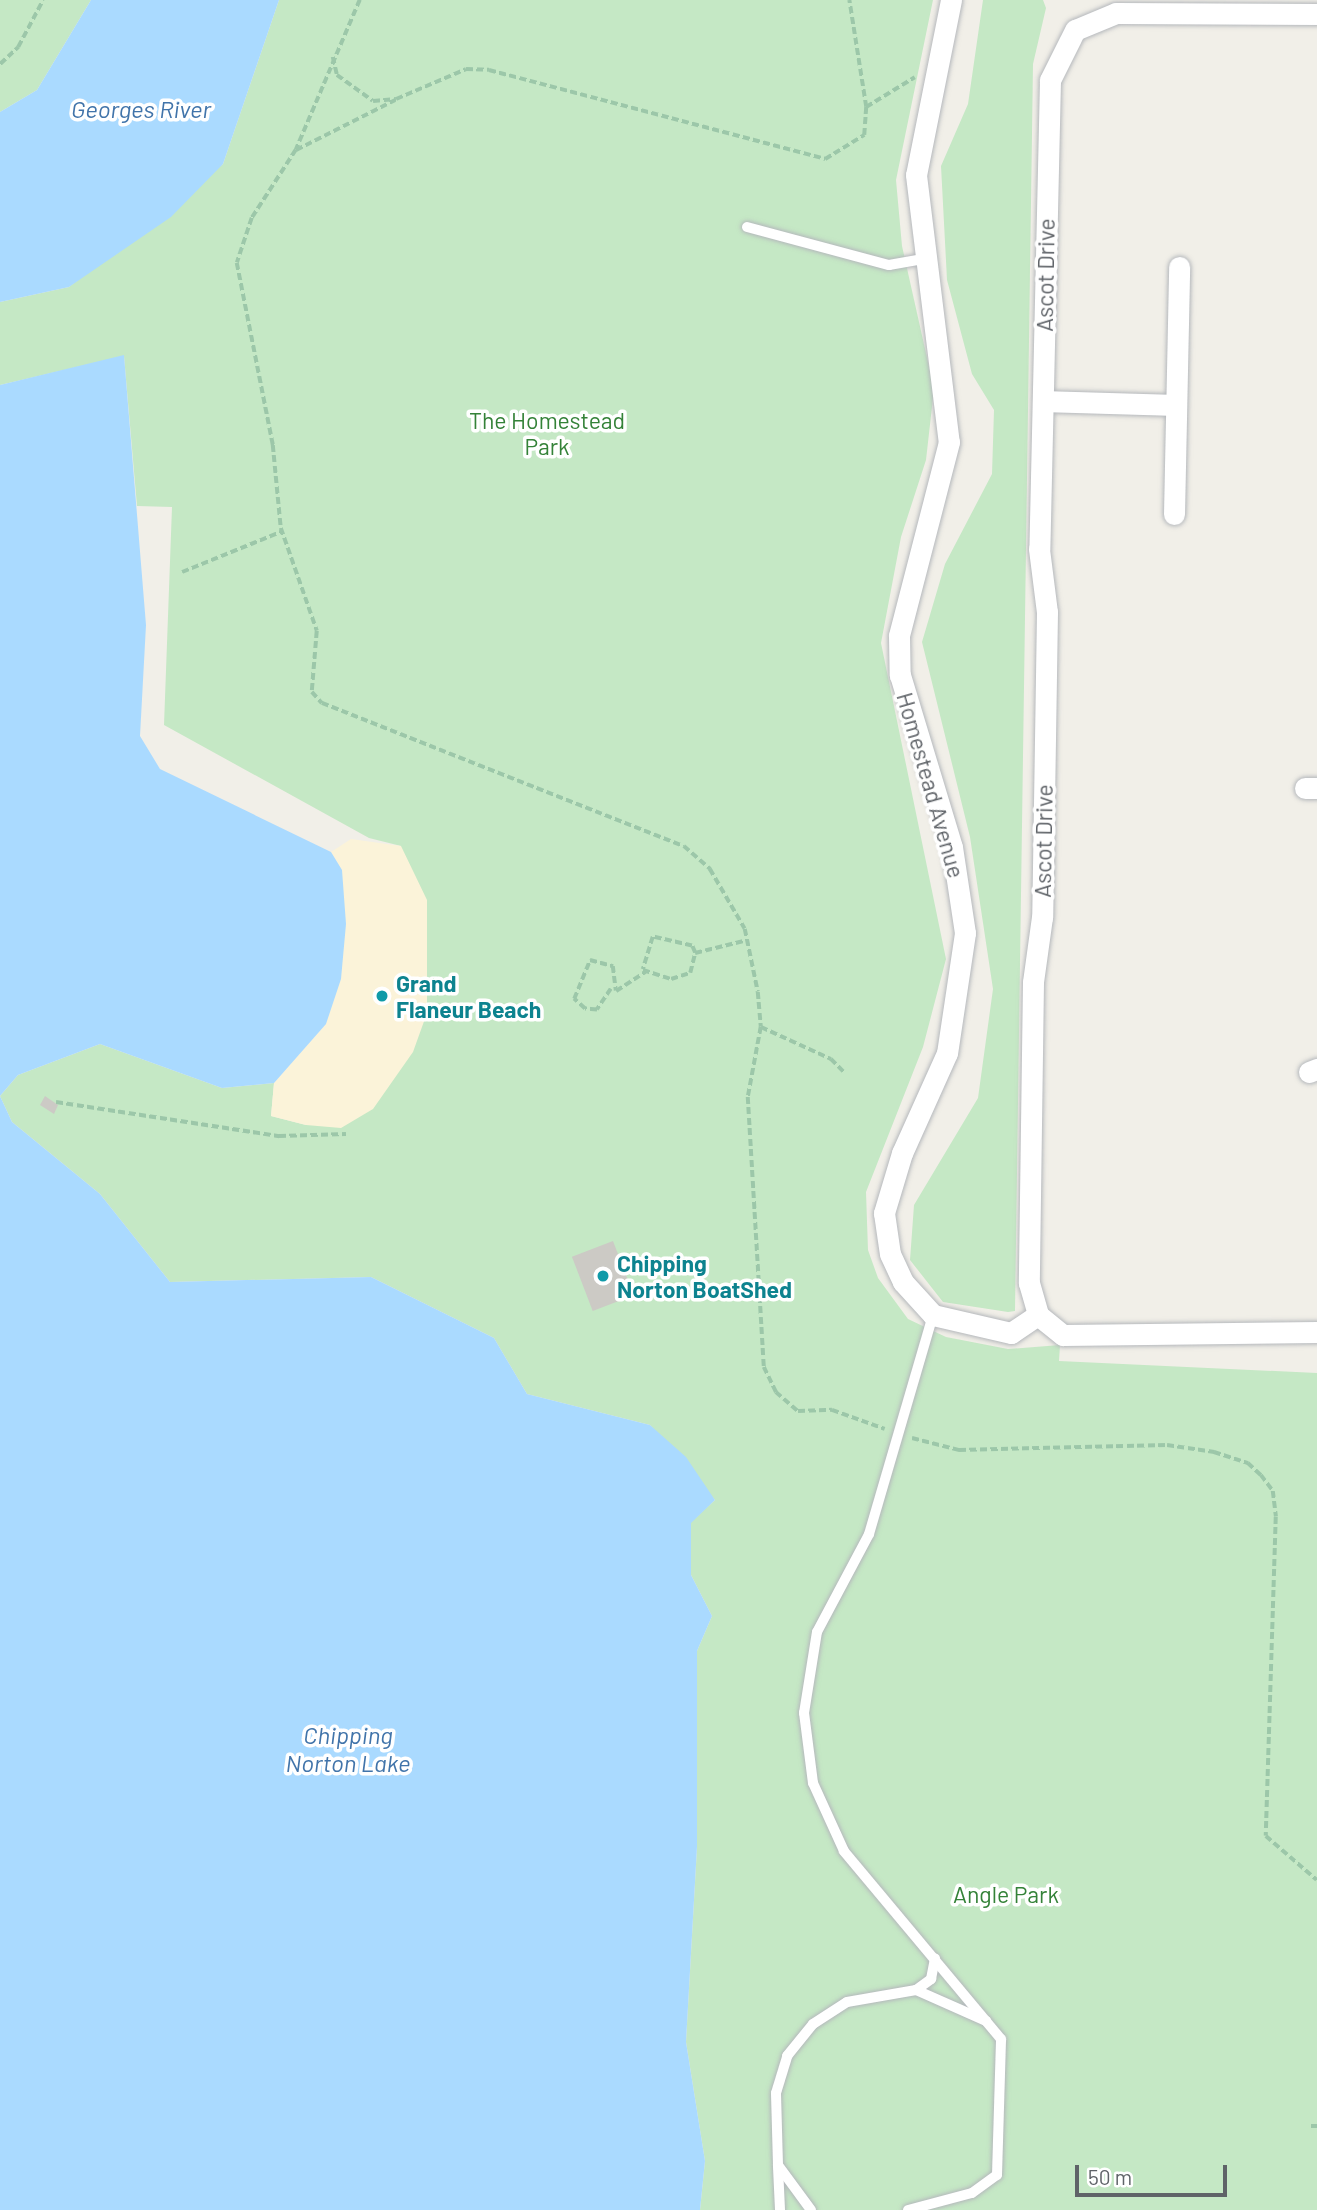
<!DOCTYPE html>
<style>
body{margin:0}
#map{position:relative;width:1317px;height:2210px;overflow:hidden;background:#f1efe8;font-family:Barlow,sans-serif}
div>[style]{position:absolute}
.green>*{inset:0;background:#c5e8c5}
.sand>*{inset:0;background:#fbf3d9}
.water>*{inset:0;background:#aadaff}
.building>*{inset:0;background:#cccac5;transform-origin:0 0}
.path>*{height:3.5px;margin-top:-1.75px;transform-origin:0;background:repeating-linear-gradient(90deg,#9cc7a9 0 7px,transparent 0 10.5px)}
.roads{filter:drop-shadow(0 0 2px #b5b8bc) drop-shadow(0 0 2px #b5b8bc)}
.lane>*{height:10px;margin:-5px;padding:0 5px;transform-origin:5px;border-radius:5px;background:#fff}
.street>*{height:21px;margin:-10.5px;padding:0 10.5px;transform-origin:10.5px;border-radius:10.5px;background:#fff}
.dots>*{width:19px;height:19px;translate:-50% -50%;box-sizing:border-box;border:4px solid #fff;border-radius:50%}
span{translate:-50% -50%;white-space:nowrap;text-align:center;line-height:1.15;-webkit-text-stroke:7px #fff;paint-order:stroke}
.street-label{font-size:23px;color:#5f6368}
.park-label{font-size:23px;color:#348238}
.culture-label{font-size:23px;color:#0d838f;font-weight:700}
.left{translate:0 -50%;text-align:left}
.water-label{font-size:24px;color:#4174aa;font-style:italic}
.scale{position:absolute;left:1075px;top:2165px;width:152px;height:32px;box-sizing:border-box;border:4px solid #5f6368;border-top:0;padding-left:9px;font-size:21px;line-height:24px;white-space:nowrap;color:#5f6368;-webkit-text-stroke:5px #fff;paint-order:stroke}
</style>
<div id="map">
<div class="green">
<div style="clip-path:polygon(0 0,91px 0,37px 90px,0 112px)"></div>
<div style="clip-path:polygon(279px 0,933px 0,896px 180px,902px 246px,934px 389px,926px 460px,901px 537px,881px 643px,946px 959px,923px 1047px,866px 1192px,868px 1250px,878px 1278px,908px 1319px,946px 1337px,1008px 1349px,1060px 1345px,1059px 1361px,1317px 1373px,1317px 2210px,700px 2210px,705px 2161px,686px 2042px,697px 1847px,697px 1651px,712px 1616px,691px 1575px,691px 1522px,715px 1500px,650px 1425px,527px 1394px,494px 1338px,371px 1277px,170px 1282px,100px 1194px,12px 1122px,0 1096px,18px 1075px,100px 1044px,222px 1088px,274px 1083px,271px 1116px,306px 1125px,401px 846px,369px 838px,164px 725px,172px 507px,137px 506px,124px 356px,0 385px,0 302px,69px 287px,223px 164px)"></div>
<div style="clip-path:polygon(983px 0,1043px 0,1046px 8px,1033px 64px,1015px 1311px,1008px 1312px,943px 1302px,910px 1260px,914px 1205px,978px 1098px,993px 989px,970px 837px,922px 642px,945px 564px,992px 474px,994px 410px,972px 374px,947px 280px,941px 166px,968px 104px)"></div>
</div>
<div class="sand">
<div style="clip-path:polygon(351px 839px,401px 846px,427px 900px,427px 1013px,413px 1052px,373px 1109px,341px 1128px,306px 1125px,271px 1116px,274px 1083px,326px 1024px,342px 870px,331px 852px)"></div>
</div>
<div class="water">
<div style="clip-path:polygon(91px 0,279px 0,223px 164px,171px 217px,69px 287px,0 302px,0 112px,37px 90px)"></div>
<div style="clip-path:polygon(124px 355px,146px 625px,140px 736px,160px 769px,331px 852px,342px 870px,346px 924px,341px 979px,326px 1024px,274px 1083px,222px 1088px,100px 1044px,18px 1075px,0 1096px,0 385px)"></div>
<div style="clip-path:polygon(0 1096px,12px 1122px,100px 1194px,170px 1282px,371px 1277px,494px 1338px,527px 1394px,650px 1425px,686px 1457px,715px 1500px,691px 1523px,691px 1575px,712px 1616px,697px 1651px,697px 1847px,686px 2042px,705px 2161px,700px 2210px,0 2210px)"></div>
</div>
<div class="building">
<div style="clip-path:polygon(45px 1096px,58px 1105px,54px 1114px,40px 1105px)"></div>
<div style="left:613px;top:1241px;width:58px;height:44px;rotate:69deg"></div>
</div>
<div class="path">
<div style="left:360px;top:0;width:163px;rotate:113.1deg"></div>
<div style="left:296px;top:150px;width:81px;rotate:122.9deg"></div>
<div style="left:252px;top:218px;width:47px;rotate:108.4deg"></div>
<div style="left:237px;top:263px;width:186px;rotate:78.8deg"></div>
<div style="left:273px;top:445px;width:83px;rotate:84.5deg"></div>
<div style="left:281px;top:528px;width:109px;rotate:70.7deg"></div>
<div style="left:317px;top:631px;width:61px;rotate:94.7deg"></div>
<div style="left:312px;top:692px;width:15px;rotate:48deg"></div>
<div style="left:322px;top:703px;width:389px;rotate:21.6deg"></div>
<div style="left:684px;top:846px;width:35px;rotate:41deg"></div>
<div style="left:710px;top:869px;width:69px;rotate:59.7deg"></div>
<div style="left:745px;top:929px;width:64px;rotate:78.3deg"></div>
<div style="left:758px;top:992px;width:35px;rotate:85deg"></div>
<div style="left:761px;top:1027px;width:71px;rotate:100.5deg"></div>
<div style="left:748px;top:1097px;width:270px;rotate:86.6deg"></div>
<div style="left:764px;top:1367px;width:28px;rotate:64deg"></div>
<div style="left:776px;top:1392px;width:29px;rotate:41deg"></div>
<div style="left:798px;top:1411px;width:34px;rotate:-2deg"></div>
<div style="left:832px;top:1410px;width:56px;rotate:19.7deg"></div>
<div style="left:333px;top:57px;width:18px;rotate:77deg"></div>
<div style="left:337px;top:75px;width:44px;rotate:35.8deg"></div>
<div style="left:373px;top:101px;width:23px;rotate:-5deg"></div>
<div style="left:396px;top:99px;width:76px;rotate:-23.2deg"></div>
<div style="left:466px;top:69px;width:23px;rotate:2deg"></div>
<div style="left:489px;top:70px;width:348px;rotate:14.8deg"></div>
<div style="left:825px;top:159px;width:46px;rotate:-31.6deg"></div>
<div style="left:864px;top:135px;width:28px;rotate:-86deg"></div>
<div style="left:866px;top:107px;width:108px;rotate:-99deg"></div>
<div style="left:0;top:64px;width:25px;rotate:-43deg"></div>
<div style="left:18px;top:47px;width:53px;rotate:-62deg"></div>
<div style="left:866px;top:107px;width:57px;rotate:-31.5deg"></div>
<div style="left:296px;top:150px;width:111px;rotate:-26.8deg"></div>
<div style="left:182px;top:572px;width:109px;rotate:-22.1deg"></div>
<div style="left:695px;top:953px;width:8px;rotate:-113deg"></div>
<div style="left:692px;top:946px;width:40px;rotate:-167deg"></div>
<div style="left:653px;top:937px;width:34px;rotate:107deg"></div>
<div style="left:643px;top:970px;width:29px;rotate:18deg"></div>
<div style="left:671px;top:979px;width:20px;rotate:-18deg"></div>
<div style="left:690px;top:973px;width:21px;rotate:-76deg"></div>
<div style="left:695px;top:953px;width:50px;rotate:-13.8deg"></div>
<div style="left:611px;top:989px;width:25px;rotate:124deg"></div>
<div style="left:597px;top:1010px;width:12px;rotate:-175deg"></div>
<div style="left:585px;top:1009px;width:15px;rotate:-138deg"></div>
<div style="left:574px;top:999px;width:42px;rotate:-67.7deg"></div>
<div style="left:590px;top:960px;width:24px;rotate:15deg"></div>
<div style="left:613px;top:966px;width:25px;rotate:83deg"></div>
<div style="left:616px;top:991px;width:35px;rotate:-33deg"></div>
<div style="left:761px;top:1027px;width:77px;rotate:24.6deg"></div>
<div style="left:831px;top:1059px;width:20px;rotate:45deg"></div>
<div style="left:56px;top:1102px;width:226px;rotate:8.7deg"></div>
<div style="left:279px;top:1136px;width:67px;rotate:-1.7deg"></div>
<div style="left:912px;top:1438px;width:49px;rotate:14.3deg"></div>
<div style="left:959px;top:1450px;width:208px;rotate:-1.4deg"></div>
<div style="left:1167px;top:1445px;width:48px;rotate:8.5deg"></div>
<div style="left:1214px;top:1452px;width:36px;rotate:18deg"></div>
<div style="left:1248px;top:1463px;width:18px;rotate:43deg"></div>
<div style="left:1261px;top:1475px;width:20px;rotate:53deg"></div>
<div style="left:1273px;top:1491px;width:26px;rotate:83deg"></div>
<div style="left:1276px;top:1517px;width:319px;rotate:91.8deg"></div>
<div style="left:1266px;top:1836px;width:67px;rotate:40.8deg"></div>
<div style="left:1311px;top:2126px;width:6px"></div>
</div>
<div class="roads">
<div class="lane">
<div style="left:747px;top:227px;width:147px;rotate:15deg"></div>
<div style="left:889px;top:265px;width:36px;rotate:-10deg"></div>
<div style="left:916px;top:1990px;width:19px;rotate:-36deg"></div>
<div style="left:931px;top:1979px;width:21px;rotate:-79deg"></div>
<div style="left:778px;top:2167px;width:43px;rotate:87.3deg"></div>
<div style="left:811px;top:2210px;width:56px;rotate:-126.3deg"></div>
<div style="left:778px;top:2165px;width:72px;rotate:-91.6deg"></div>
<div style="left:776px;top:2093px;width:39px;rotate:-73deg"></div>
<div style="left:787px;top:2056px;width:41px;rotate:-50.9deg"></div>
<div style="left:813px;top:2024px;width:40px;rotate:-32.9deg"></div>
<div style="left:847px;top:2002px;width:70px;rotate:-9.9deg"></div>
<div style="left:916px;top:1990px;width:77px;rotate:23.9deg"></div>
<div style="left:908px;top:2210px;width:66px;rotate:-14.9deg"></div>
<div style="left:972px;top:2193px;width:31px;rotate:-36deg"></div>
<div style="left:997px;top:2175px;width:136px;rotate:-88.3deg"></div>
<div style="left:1001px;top:2039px;width:245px;rotate:-129.9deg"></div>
<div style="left:844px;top:1851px;width:75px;rotate:-114.5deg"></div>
<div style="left:813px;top:1783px;width:71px;rotate:-97.3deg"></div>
<div style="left:804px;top:1713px;width:82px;rotate:-80.9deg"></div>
<div style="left:817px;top:1632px;width:111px;rotate:-62deg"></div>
<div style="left:869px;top:1534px;width:228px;rotate:-73.7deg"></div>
</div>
<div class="street">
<div style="left:951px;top:0;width:178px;rotate:101.3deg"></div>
<div style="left:916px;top:175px;width:269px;rotate:83deg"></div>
<div style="left:949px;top:442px;width:200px;rotate:104.5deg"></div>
<div style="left:899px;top:636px;width:39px;rotate:89deg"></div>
<div style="left:900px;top:675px;width:180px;rotate:73.2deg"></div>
<div style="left:952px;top:847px;width:87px;rotate:81.4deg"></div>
<div style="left:965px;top:933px;width:121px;rotate:98.5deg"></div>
<div style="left:947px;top:1053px;width:110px;rotate:114.2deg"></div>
<div style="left:902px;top:1153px;width:63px;rotate:106.7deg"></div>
<div style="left:884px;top:1213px;width:41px;rotate:81.7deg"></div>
<div style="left:890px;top:1254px;width:31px;rotate:65deg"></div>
<div style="left:903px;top:1282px;width:45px;rotate:47.7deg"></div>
<div style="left:933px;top:1315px;width:80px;rotate:13deg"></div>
<div style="left:1011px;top:1333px;width:32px;rotate:-34deg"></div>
<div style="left:1317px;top:14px;width:201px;rotate:-179.7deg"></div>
<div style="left:1116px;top:13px;width:44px;rotate:157.5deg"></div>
<div style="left:1075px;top:30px;width:56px;rotate:116.6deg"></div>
<div style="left:1050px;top:80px;width:469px;rotate:91.3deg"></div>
<div style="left:1039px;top:549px;width:64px;rotate:82.8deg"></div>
<div style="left:1047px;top:612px;width:305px;rotate:90.9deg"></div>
<div style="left:1042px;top:917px;width:66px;rotate:97.9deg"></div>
<div style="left:1033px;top:982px;width:301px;rotate:90.8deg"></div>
<div style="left:1029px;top:1283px;width:33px;rotate:74deg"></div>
<div style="left:1038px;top:1315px;width:32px;rotate:39deg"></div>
<div style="left:1063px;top:1335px;width:254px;rotate:-0.7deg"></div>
<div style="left:1043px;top:401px;width:132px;rotate:1.7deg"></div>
<div style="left:1174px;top:514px;width:247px;rotate:-88.8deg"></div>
<div style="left:1305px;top:788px;width:12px"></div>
<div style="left:1309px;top:1072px;width:9px;rotate:-21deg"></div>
</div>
</div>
<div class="dots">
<div style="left:382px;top:996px;background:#0f9aa8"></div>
<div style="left:603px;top:1276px;background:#0f9aa8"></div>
</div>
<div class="street-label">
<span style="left:1045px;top:275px;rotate:-89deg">Ascot Drive</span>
<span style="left:931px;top:785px;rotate:74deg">Homestead Avenue</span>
<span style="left:1043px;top:841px;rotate:-89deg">Ascot Drive</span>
</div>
<div class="park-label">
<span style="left:547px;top:433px">The Homestead<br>Park</span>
<span style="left:1006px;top:1894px">Angle Park</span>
</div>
<div class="culture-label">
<span class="left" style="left:396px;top:996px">Grand<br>Flaneur Beach</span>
<span class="left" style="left:617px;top:1276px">Chipping<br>Norton BoatShed</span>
</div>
<div class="water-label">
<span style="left:141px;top:109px">Georges River</span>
<span style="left:348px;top:1749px">Chipping<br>Norton Lake</span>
</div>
<div class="scale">50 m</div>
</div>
